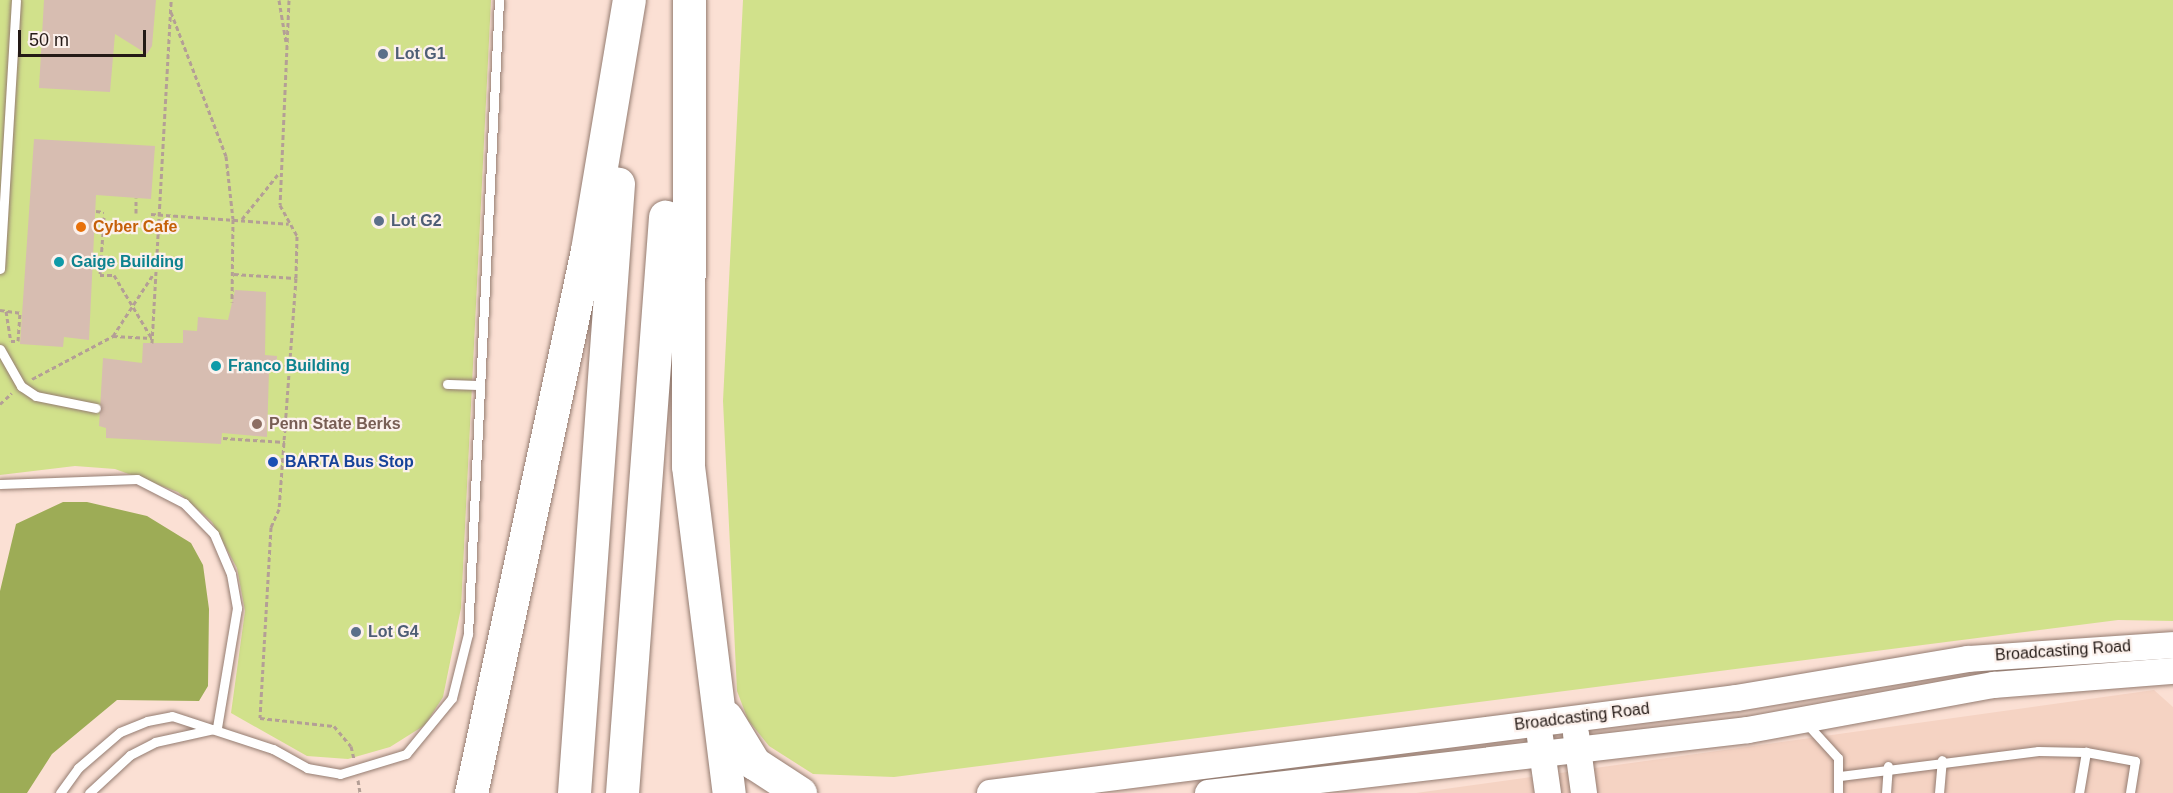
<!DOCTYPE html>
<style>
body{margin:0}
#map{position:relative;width:2173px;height:793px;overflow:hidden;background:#fbe0d4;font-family:Arial,sans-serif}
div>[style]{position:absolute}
.built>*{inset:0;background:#f5d3c3}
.green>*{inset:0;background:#d1e18b}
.forest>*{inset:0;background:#9dac56}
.building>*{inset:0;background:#d7bdb1}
.path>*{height:3px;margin-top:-1.5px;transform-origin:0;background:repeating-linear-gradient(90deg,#b49f96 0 4.5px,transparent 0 7.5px)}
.roads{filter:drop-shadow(0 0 2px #947c71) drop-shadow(0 0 2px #947c71)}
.service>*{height:9px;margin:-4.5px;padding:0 4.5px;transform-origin:4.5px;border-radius:4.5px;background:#fff}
.secondary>*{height:26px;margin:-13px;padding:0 13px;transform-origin:13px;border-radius:13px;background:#fff}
.motorway>*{height:33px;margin:-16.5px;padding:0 16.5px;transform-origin:16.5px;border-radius:16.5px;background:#fff}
.dots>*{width:16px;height:16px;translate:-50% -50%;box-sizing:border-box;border:3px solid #fcf1ec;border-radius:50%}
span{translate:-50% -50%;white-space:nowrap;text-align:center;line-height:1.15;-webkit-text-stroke:4.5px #fcf1ec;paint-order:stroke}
.service-label{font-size:16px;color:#4e5e75;font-weight:700}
.left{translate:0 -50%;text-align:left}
.food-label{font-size:16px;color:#c56008;font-weight:700}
.culture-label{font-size:16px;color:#0d838f;font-weight:700}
.education-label{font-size:16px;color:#785e54;font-weight:700}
.transit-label{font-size:16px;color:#164399;font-weight:700}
.street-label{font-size:16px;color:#241a16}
.scale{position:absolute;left:18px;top:30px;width:128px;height:27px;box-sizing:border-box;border:3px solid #241a16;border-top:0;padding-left:8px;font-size:18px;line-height:21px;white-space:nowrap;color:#241a16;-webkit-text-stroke:4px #fcf1ec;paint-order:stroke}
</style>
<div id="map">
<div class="built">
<div style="clip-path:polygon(2154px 690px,2173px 707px,2173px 793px,1416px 793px)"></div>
</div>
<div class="green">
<div style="clip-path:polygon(0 0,491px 0,461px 608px,443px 697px,425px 725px,390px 747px,348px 759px,307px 756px,231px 713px,245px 611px,237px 568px,212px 522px,178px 492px,115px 469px,75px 466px,0 475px)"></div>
<div style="clip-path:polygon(743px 0,2173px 0,2173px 621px,2118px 620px,894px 777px,813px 774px,769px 746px,748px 720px,737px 691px,723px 401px)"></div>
</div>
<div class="forest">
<div style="clip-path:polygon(63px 502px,87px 502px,147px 516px,191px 543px,203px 565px,209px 609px,208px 686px,199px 701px,117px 700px,52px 754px,27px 793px,0 793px,0 591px,16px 524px)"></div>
</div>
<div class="building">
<div style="clip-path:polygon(44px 0,156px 0,152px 46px,147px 54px,115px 34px,110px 92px,39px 88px)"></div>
<div style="clip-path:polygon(34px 139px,155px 146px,151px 199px,96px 195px,89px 340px,64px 337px,63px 347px,20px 344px)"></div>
<div style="clip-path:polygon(235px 290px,266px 292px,265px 355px,277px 356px,276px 371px,269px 371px,267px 437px,222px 433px,221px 444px,106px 438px,106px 428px,99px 426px,103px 358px,142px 363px,143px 343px,183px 343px,183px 330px,197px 331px,198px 317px,228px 320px)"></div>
</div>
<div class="path">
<div style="left:279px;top:0;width:43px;rotate:80.5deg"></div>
<div style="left:289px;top:0;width:205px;rotate:92.5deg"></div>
<div style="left:280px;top:205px;width:35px;rotate:61deg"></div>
<div style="left:297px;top:236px;width:42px;rotate:91.4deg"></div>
<div style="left:296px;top:278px;width:232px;rotate:94.2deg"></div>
<div style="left:279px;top:509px;width:20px;rotate:114deg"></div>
<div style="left:271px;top:527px;width:191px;rotate:93.3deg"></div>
<div style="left:260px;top:718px;width:74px;rotate:6.2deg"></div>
<div style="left:334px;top:726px;width:26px;rotate:50deg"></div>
<div style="left:351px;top:746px;width:13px;rotate:77deg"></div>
<div style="left:171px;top:12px;width:154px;rotate:69.1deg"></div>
<div style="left:226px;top:156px;width:63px;rotate:83.7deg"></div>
<div style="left:233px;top:219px;width:83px;rotate:90.7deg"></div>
<div style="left:96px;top:211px;width:8px;rotate:7deg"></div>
<div style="left:136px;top:213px;width:15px;rotate:-90deg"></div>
<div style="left:151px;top:214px;width:138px;rotate:4.1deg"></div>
<div style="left:104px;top:217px;width:58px;rotate:93.9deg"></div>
<div style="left:100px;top:275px;width:14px"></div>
<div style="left:114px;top:275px;width:72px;rotate:59.2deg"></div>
<div style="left:242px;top:219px;width:59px;rotate:-51.2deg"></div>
<div style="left:234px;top:274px;width:61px;rotate:3.8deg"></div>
<div style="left:0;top:310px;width:22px;rotate:8deg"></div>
<div style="left:6px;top:311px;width:30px;rotate:81deg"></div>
<div style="left:11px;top:341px;width:7px"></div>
<div style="left:18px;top:341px;width:28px;rotate:-86deg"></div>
<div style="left:113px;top:336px;width:39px;rotate:3deg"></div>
<div style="left:152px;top:343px;width:344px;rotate:-86.8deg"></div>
<div style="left:277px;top:364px;width:13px;rotate:4deg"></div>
<div style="left:32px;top:379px;width:92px;rotate:-28deg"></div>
<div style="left:113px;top:336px;width:75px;rotate:-56.9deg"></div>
<div style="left:0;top:404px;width:16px;rotate:-43deg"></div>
<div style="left:223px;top:438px;width:62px;rotate:3.7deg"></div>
<div style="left:358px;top:780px;width:13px;rotate:81deg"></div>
</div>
<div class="roads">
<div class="service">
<div style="left:0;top:269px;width:269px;rotate:-86.6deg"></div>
<div style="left:0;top:349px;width:43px;rotate:60.4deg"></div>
<div style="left:21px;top:386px;width:18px;rotate:34deg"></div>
<div style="left:36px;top:396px;width:61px;rotate:11.3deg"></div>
<div style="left:447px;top:384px;width:33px;rotate:2deg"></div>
<div style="left:0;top:484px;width:137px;rotate:-2.1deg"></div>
<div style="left:137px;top:479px;width:53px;rotate:27.1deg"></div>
<div style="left:184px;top:503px;width:43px;rotate:45.9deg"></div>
<div style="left:214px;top:534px;width:43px;rotate:67deg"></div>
<div style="left:231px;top:574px;width:35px;rotate:80deg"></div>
<div style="left:237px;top:608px;width:122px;rotate:99.5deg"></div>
<div style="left:1807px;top:724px;width:46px;rotate:47.6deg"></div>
<div style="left:1838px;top:758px;width:35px;rotate:90deg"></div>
<div style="left:1840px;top:776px;width:200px;rotate:-7.2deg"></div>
<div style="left:2038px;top:751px;width:48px;rotate:1.2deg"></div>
<div style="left:2086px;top:752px;width:50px;rotate:10.4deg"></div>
<div style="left:2135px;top:761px;width:32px;rotate:99deg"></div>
<div style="left:60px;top:793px;width:31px;rotate:-54deg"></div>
<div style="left:78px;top:768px;width:55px;rotate:-40.6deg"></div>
<div style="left:120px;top:732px;width:29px;rotate:-22deg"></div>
<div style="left:147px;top:721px;width:25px;rotate:-11deg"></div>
<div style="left:172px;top:716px;width:106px;rotate:18.1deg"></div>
<div style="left:273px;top:749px;width:39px;rotate:29deg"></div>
<div style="left:307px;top:768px;width:34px;rotate:10deg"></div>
<div style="left:340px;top:774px;width:69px;rotate:-16.9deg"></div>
<div style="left:406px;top:754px;width:72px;rotate:-50.6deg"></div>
<div style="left:452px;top:698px;width:66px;rotate:-76deg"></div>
<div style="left:468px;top:634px;width:635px;rotate:-87.2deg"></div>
<div style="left:89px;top:793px;width:56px;rotate:-42.8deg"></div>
<div style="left:130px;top:755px;width:28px;rotate:-27deg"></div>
<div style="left:155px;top:742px;width:60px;rotate:-12.4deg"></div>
<div style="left:1886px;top:793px;width:27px;rotate:-86deg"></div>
<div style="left:1939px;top:793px;width:33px;rotate:-85deg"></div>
<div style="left:2079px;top:793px;width:42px;rotate:-80.3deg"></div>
</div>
<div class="secondary">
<div style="left:1576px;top:734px;width:60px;rotate:82.3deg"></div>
<div style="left:1540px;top:737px;width:57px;rotate:81.9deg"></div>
<div style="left:990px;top:793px;width:753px;rotate:-7.25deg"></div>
<div style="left:1737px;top:698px;width:234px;rotate:-9.6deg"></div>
<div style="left:1968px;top:659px;width:205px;rotate:-3.9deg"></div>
<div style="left:1208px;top:793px;width:544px;rotate:-6.65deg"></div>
<div style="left:1748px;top:730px;width:250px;rotate:-10.4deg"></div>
<div style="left:1994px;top:685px;width:180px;rotate:-4.5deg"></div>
</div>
<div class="motorway">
<div style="left:689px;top:0;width:466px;rotate:90.1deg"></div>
<div style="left:688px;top:466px;width:330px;rotate:82.9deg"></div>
<div style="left:726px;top:717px;width:54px;rotate:58.7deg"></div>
<div style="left:754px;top:763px;width:55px;rotate:33.1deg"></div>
<div style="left:471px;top:793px;width:555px;rotate:-77.94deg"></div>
<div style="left:587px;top:250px;width:254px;rotate:-80.5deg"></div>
<div style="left:574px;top:793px;width:611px;rotate:-85.87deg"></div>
<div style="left:622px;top:793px;width:578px;rotate:-85.73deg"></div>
</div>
</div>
<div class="dots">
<div style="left:383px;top:54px;background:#5c6f8a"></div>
<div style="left:379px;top:221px;background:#5c6f8a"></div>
<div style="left:81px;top:227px;background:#e8710a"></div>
<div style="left:59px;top:262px;background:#0f9aa8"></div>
<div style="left:216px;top:366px;background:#0f9aa8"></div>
<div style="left:257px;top:424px;background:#8d6e63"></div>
<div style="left:273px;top:462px;background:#1a4fb4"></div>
<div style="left:356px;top:632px;background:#5c6f8a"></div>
</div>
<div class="service-label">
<span class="left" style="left:395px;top:54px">Lot G1</span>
<span class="left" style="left:391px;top:221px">Lot G2</span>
<span class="left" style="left:368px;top:632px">Lot G4</span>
</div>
<div class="food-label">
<span class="left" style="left:93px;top:227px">Cyber Cafe</span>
</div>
<div class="culture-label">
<span class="left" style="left:71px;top:262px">Gaige Building</span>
<span class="left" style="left:228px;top:366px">Franco Building</span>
</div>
<div class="education-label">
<span class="left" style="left:269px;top:424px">Penn State Berks</span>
</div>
<div class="transit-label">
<span class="left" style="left:285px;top:462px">BARTA Bus Stop</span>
</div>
<div class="street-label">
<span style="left:2063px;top:651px;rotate:-4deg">Broadcasting Road</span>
<span style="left:1582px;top:717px;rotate:-7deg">Broadcasting Road</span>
</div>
<div class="scale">50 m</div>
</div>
